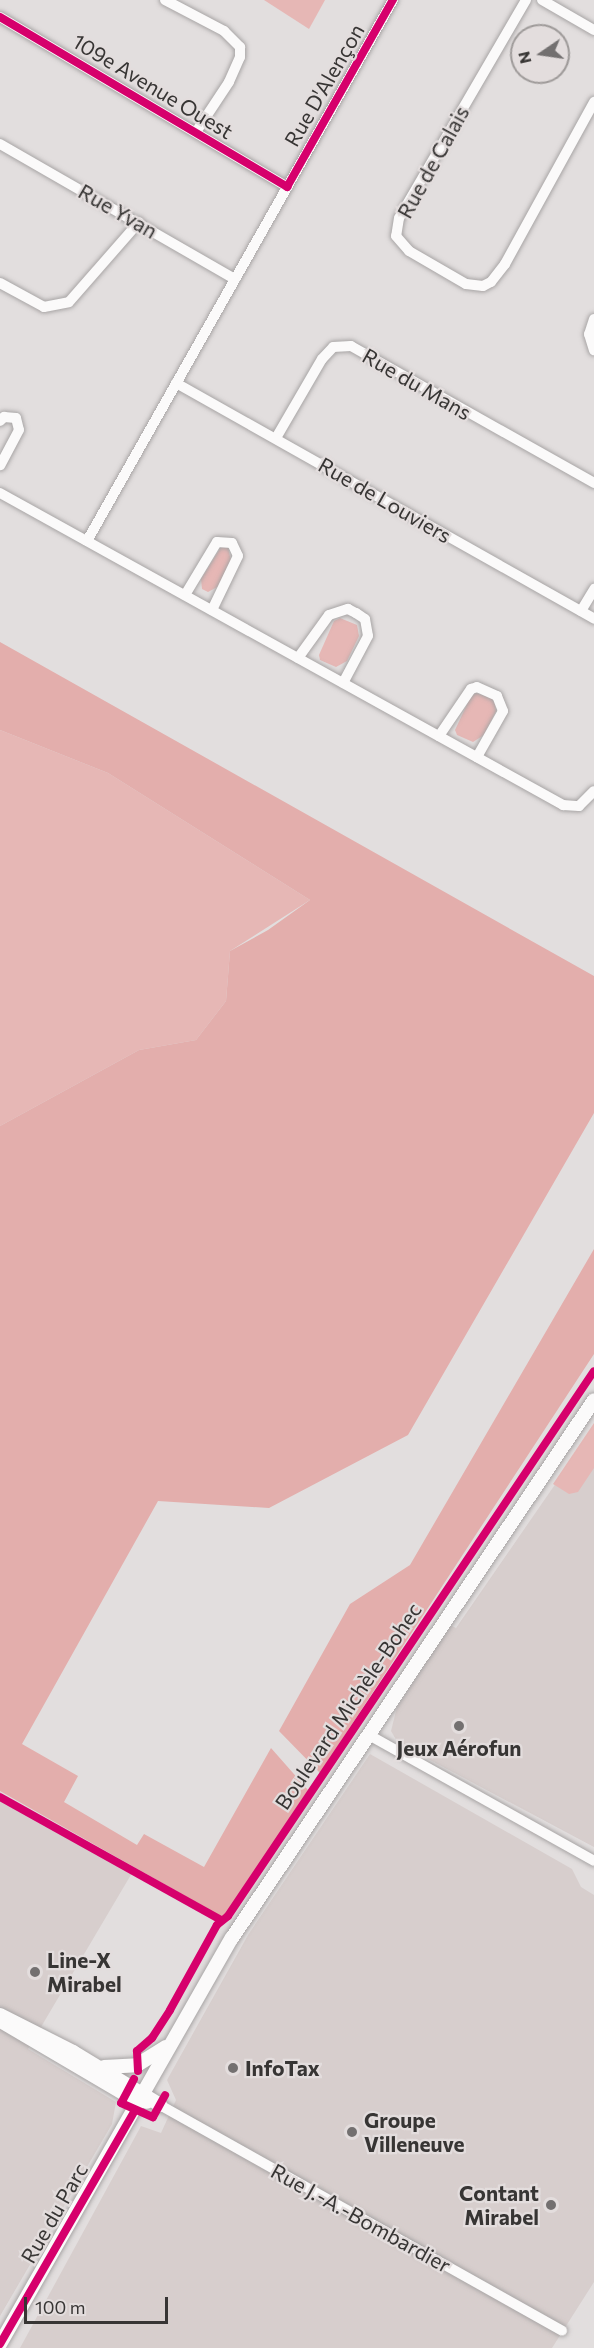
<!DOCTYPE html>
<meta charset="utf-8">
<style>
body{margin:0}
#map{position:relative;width:594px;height:2348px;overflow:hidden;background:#e2dede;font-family:Commissioner,sans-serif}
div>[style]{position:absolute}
.built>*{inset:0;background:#d7cecd}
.green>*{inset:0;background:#e6b7b5}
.forest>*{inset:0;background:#e3aeac}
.roads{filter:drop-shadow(0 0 2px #a8a5a5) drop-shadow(0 0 2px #a8a5a5)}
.minor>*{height:10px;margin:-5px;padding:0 5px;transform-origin:5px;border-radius:5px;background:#fbfafa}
.tertiary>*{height:14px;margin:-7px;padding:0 7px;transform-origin:7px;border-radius:7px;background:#fbfafa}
.cycleway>*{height:8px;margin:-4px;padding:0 4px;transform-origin:4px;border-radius:4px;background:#d6006c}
.dots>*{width:16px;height:16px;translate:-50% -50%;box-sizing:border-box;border:3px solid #e3dddd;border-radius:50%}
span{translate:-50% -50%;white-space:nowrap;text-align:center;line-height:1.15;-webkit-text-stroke:4.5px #e3dddd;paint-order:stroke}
.street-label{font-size:21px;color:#373534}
.poi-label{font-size:21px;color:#373534;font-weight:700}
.left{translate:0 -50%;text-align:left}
.right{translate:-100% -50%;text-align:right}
.north{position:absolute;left:510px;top:24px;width:60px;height:60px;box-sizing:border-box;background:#e3dddd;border:2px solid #9e9a99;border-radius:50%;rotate:257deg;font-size:16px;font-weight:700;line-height:24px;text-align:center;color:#373534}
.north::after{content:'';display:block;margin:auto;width:21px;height:27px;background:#737070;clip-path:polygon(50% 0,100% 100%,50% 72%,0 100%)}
.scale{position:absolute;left:24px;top:2297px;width:144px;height:27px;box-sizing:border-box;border:3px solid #373534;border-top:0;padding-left:8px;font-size:18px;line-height:21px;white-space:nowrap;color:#373534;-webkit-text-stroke:4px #e3dddd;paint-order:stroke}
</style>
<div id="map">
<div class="built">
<div style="clip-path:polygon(594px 1428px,594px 1847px,398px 1743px,391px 1731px,397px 1707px,450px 1625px,456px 1628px)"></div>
<div style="clip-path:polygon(370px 1754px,572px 1869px,581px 1887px,594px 1895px,594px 2282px,552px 2348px,20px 2348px,141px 2126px,161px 2133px,176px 2100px,167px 2080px,248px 1935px)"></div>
<div style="clip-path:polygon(0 1800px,132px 1873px,28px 2049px,116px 2102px,112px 2124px,0 2316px)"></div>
</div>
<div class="green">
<div style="clip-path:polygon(264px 0,325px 0,309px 29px)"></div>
<div style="clip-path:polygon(221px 547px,228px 547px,231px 561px,219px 586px,208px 592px,202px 589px,201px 579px)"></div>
<div style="clip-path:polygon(340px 618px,357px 625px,359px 636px,347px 661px,336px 667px,320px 660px,319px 655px,334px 621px)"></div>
<div style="clip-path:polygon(476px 693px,494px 699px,496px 711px,484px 735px,473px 742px,457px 735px,455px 730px,471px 696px)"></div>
<div style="clip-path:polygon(0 730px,108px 773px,310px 900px,230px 951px,226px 1001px,196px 1040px,139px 1050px,0 1126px)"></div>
<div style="clip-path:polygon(594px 1423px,594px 1468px,578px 1492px,569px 1494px,553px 1484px)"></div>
</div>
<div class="forest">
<div style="clip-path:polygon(0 642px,594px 976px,594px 1113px,408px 1435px,269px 1508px,158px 1501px,22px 1744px,78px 1776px,64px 1802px,137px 1845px,144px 1834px,204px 1867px,271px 1748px,308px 1790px,224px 1918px,0 1791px,0 1126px,139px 1050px,196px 1040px,226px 1001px,230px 951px,268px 930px,310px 900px,108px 773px,0 730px)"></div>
<div style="clip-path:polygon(594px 1249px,594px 1354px,320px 1773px,279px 1731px,350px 1604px,410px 1565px)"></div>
</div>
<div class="roads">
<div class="minor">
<div style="left:165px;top:0;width:67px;rotate:27.7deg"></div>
<div style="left:224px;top:31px;width:23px;rotate:45deg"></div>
<div style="left:240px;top:47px;width:10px;rotate:90deg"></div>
<div style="left:240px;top:57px;width:27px;rotate:114deg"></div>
<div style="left:229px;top:82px;width:60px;rotate:123.4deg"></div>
<div style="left:526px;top:0;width:252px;rotate:120.2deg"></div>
<div style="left:399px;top:218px;width:18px;rotate:99deg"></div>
<div style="left:396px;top:236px;width:20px;rotate:49deg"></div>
<div style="left:409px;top:251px;width:66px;rotate:30.1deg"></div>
<div style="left:466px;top:284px;width:17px;rotate:7deg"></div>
<div style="left:483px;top:286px;width:9px;rotate:-27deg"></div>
<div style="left:491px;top:282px;width:23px;rotate:-52deg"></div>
<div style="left:505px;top:264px;width:185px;rotate:-61.2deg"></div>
<div style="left:542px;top:0;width:60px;rotate:30deg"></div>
<div style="left:0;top:17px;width:334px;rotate:30.6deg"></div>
<div style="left:0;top:144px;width:271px;rotate:29.9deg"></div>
<div style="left:0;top:283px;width:50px;rotate:28.6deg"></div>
<div style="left:44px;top:307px;width:25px;rotate:-11deg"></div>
<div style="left:69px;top:302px;width:106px;rotate:-48.8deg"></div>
<div style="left:594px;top:319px;width:16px;rotate:108deg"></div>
<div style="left:589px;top:334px;width:17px;rotate:73deg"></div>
<div style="left:176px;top:383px;width:480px;rotate:29.4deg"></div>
<div style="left:0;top:421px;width:6px;rotate:-45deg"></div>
<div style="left:4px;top:417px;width:12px;rotate:5deg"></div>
<div style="left:16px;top:418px;width:12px;rotate:76deg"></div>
<div style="left:19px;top:430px;width:40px;rotate:118deg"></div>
<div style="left:276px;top:438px;width:91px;rotate:-59.8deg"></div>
<div style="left:322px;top:359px;width:16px;rotate:-47deg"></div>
<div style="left:333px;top:347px;width:18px;rotate:-3deg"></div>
<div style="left:351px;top:346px;width:279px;rotate:29.4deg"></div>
<div style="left:0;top:493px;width:644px;rotate:28.99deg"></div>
<div style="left:563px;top:805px;width:16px;rotate:4deg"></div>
<div style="left:579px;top:806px;width:21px;rotate:-45deg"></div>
<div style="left:87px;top:541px;width:622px;rotate:-60.51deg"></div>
<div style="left:185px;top:595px;width:62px;rotate:-58.9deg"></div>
<div style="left:217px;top:542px;width:15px;rotate:4deg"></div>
<div style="left:232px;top:543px;width:14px;rotate:65deg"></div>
<div style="left:238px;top:556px;width:60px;rotate:115.7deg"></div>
<div style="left:581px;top:611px;width:26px;rotate:-59deg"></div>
<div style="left:298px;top:658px;width:53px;rotate:-54.2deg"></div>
<div style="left:329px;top:615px;width:20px;rotate:-18deg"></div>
<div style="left:348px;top:609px;width:9px;rotate:27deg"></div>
<div style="left:356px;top:613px;width:11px;rotate:34deg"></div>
<div style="left:365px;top:619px;width:17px;rotate:80deg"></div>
<div style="left:368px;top:636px;width:53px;rotate:118deg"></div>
<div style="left:439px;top:736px;width:57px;rotate:-55.8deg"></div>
<div style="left:471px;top:689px;width:6px;rotate:-18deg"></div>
<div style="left:477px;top:687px;width:22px;rotate:24deg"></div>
<div style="left:497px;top:696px;width:16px;rotate:68deg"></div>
<div style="left:503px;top:711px;width:53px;rotate:119.5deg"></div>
<div style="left:369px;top:1735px;width:258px;rotate:29.2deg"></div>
<div style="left:160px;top:2105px;width:461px;rotate:29.3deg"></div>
</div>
<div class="tertiary">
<div style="left:0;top:2015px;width:82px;rotate:26.9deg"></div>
<div style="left:73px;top:2052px;width:102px;rotate:31.3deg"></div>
<div style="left:4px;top:2023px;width:142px;rotate:30.5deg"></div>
<div style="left:126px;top:2095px;width:22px;rotate:18deg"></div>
<div style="left:104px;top:2067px;width:33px;rotate:-3deg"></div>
<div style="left:137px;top:2065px;width:34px;rotate:-32deg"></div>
<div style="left:0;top:2344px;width:468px;rotate:-60.3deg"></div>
<div style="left:232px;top:1938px;width:648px;rotate:-56.06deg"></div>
</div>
</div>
<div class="cycleway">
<div style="left:0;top:17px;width:334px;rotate:30.6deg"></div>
<div style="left:287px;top:187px;width:215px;rotate:-60.5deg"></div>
<div style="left:0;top:1797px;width:253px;rotate:29.1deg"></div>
<div style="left:138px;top:2071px;width:20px;rotate:-93deg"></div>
<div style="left:137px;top:2051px;width:20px;rotate:-41deg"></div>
<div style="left:152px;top:2038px;width:33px;rotate:-57deg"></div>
<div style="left:170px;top:2010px;width:97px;rotate:-61.1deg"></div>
<div style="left:217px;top:1925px;width:14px;rotate:-39deg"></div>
<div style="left:228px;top:1916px;width:656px;rotate:-56.12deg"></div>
<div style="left:134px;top:2079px;width:27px;rotate:118deg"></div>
<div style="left:121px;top:2103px;width:35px;rotate:24deg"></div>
<div style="left:153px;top:2117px;width:25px;rotate:-61deg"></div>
<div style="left:0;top:2344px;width:270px;rotate:-60deg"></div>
</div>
<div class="dots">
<div style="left:459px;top:1726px;background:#737070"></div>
<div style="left:35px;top:1972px;background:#737070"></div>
<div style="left:233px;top:2068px;background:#737070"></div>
<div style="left:352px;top:2132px;background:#737070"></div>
<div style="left:551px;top:2205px;background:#737070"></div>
</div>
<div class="street-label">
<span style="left:324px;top:85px;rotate:-60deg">Rue D'Alençon</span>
<span style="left:153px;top:86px;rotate:31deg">109e Avenue Ouest</span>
<span style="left:433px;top:162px;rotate:-61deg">Rue de Calais</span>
<span style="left:118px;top:211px;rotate:30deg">Rue Yvan</span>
<span style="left:417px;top:384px;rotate:30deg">Rue du Mans</span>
<span style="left:385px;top:500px;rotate:30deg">Rue de Louviers</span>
<span style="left:348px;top:1706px;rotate:-56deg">Boulevard Michèle-Bohec</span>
<span style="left:54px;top:2213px;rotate:-60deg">Rue du Parc</span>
<span style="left:361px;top:2218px;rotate:29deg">Rue J.-A.-Bombardier</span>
</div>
<div class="poi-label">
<span style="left:459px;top:1748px">Jeux Aérofun</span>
<span class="left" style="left:47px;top:1972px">Line-X<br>Mirabel</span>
<span class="left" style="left:245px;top:2068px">InfoTax</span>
<span class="left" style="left:364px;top:2132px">Groupe<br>Villeneuve</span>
<span class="right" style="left:539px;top:2205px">Contant<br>Mirabel</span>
</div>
<div class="north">N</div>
<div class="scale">100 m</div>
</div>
